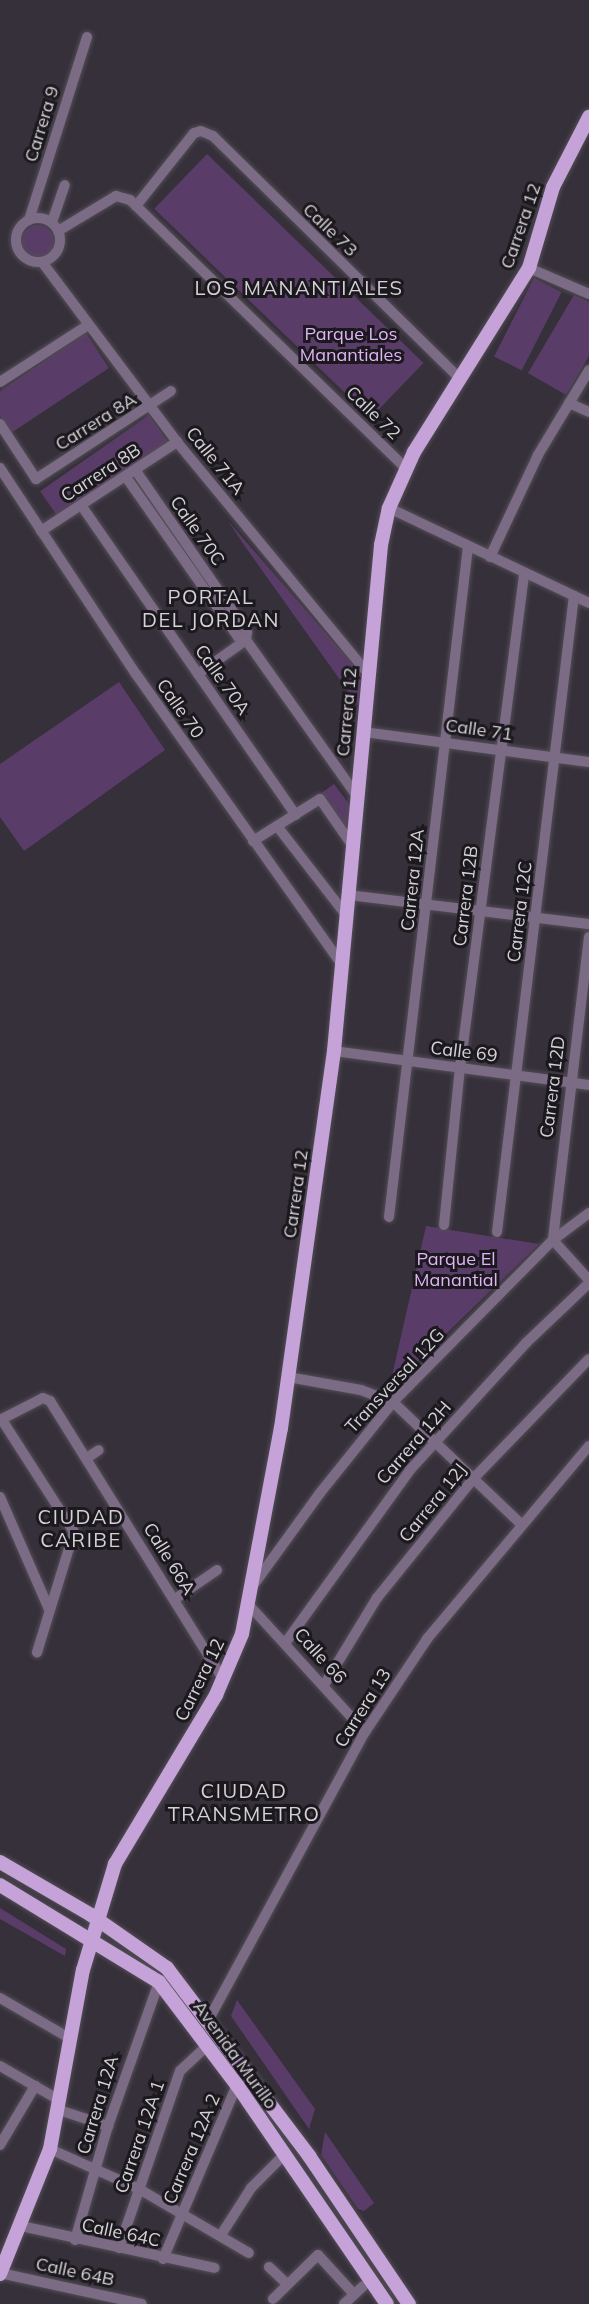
<!DOCTYPE html>
<style>
body{margin:0}
#map{position:relative;width:589px;height:2304px;overflow:hidden;background:#36303a;font-family:Mulish,sans-serif}
div>[style]{position:absolute}
.green>*{inset:0;background:#5a3c68;transform-origin:0 0}
.round{border-radius:50%}
.roads{filter:drop-shadow(0 0 2px #524d56) drop-shadow(0 0 2px #524d56)}
.minor>*{height:10px;margin:-5px;padding:0 5px;transform-origin:5px;border-radius:5px;background:#7c6b85}
.minor>.ring{margin:-5px;padding:0;box-sizing:content-box;background:none;border:10px solid #7c6b85;border-radius:50%}
.major>*{height:14px;margin:-7px;padding:0 7px;transform-origin:7px;border-radius:7px;background:#c5a2d8}
span{translate:-50% -50%;white-space:nowrap;text-align:center;line-height:1.15;-webkit-text-stroke:6px #1c191e;paint-order:stroke}
.street-label{font-size:18px;color:#d4d1d7}
.park-label{font-size:18px;color:#e0b4f7}
.neighbourhood-label{font-size:20px;color:#d4d1d7;letter-spacing:1.5px}
</style>
<div id="map">
<div class="green">
<div style="left:207px;top:154px;width:301px;height:76px;rotate:44deg"></div>
<div class="round" style="left:22px;top:225px;width:32px;height:32px"></div>
<div style="left:534px;top:278px;width:31px;height:88px;rotate:27deg"></div>
<div style="clip-path:polygon(574px 295px,589px 302px,589px 356px,566px 395px,528px 373px)"></div>
<div style="clip-path:polygon(86px 333px,109px 368px,11px 433px,0 416px,0 391px)"></div>
<div style="left:149px;top:415px;width:33px;height:133px;rotate:55deg"></div>
<div style="clip-path:polygon(228px 521px,363px 676px,360px 708px,244px 545px)"></div>
<div style="clip-path:polygon(119px 682px,165px 750px,24px 851px,0 817px,0 764px)"></div>
<div style="clip-path:polygon(334px 784px,350px 805px,347px 832px,320px 794px)"></div>
<div style="clip-path:polygon(426px 1226px,539px 1244px,389px 1389px)"></div>
<div style="clip-path:polygon(0 1908px,66px 1949px,65px 1956px,0 1919px)"></div>
<div style="clip-path:polygon(237px 2000px,315px 2109px,309px 2129px,231px 2016px)"></div>
<div style="clip-path:polygon(325px 2132px,374px 2203px,364px 2211px,358px 2209px,321px 2155px)"></div>
</div>
<div class="roads">
<div class="minor">
<div style="left:136px;top:206px;width:93px;rotate:-51.5deg"></div>
<div style="left:194px;top:133px;width:7px;rotate:-16deg"></div>
<div style="left:201px;top:131px;width:13px;rotate:23deg"></div>
<div style="left:213px;top:136px;width:346px;rotate:44.5deg"></div>
<div class="ring" style="left:16px;top:218px;width:34px;height:34px"></div>
<div style="left:29px;top:220px;width:192px;rotate:-72.4deg"></div>
<div style="left:52px;top:222px;width:39px;rotate:-71deg"></div>
<div style="left:58px;top:231px;width:68px;rotate:-31.1deg"></div>
<div style="left:116px;top:196px;width:15px;rotate:16deg"></div>
<div style="left:130px;top:200px;width:385px;rotate:44.2deg"></div>
<div style="left:42px;top:262px;width:225px;rotate:53.1deg"></div>
<div style="left:177px;top:442px;width:302px;rotate:50.5deg"></div>
<div style="left:529px;top:268px;width:65px;rotate:23.4deg"></div>
<div style="left:0;top:382px;width:105px;rotate:-32.9deg"></div>
<div style="left:569px;top:403px;width:22px;rotate:24deg"></div>
<div style="left:0;top:424px;width:66px;rotate:56.8deg"></div>
<div style="left:36px;top:479px;width:161px;rotate:-33.1deg"></div>
<div style="left:0;top:468px;width:247px;rotate:56.6deg"></div>
<div style="left:136px;top:674px;width:355px;rotate:54.7deg"></div>
<div style="left:136px;top:471px;width:196px;rotate:55.4deg"></div>
<div style="left:247px;top:632px;width:8px;rotate:97deg"></div>
<div style="left:126px;top:477px;width:195px;rotate:55deg"></div>
<div style="left:238px;top:637px;width:9px;rotate:21deg"></div>
<div style="left:246px;top:640px;width:191px;rotate:54.6deg"></div>
<div style="left:81px;top:505px;width:377px;rotate:55.3deg"></div>
<div style="left:389px;top:508px;width:221px;rotate:25.4deg"></div>
<div style="left:41px;top:531px;width:163px;rotate:-33.2deg"></div>
<div style="left:490px;top:557px;width:113px;rotate:-64.8deg"></div>
<div style="left:538px;top:455px;width:99px;rotate:-59deg"></div>
<div style="left:198px;top:674px;width:59px;rotate:-35.3deg"></div>
<div style="left:364px;top:732px;width:227px;rotate:7.6deg"></div>
<div style="left:277px;top:826px;width:113px;rotate:52.2deg"></div>
<div style="left:253px;top:841px;width:79px;rotate:-32.1deg"></div>
<div style="left:320px;top:799px;width:56px;rotate:55.2deg"></div>
<div style="left:348px;top:895px;width:243px;rotate:6.9deg"></div>
<div style="left:589px;top:937px;width:305px;rotate:96.8deg"></div>
<div style="left:553px;top:1240px;width:54px;rotate:48deg"></div>
<div style="left:334px;top:1051px;width:257px;rotate:7.6deg"></div>
<div style="left:389px;top:1217px;width:675px;rotate:-83.28deg"></div>
<div style="left:444px;top:1225px;width:158px;rotate:-84.2deg"></div>
<div style="left:460px;top:1068px;width:499px;rotate:-82.6deg"></div>
<div style="left:497px;top:1232px;width:641px;rotate:-83.1deg"></div>
<div style="left:288px;top:1377px;width:74px;rotate:10.1deg"></div>
<div style="left:361px;top:1390px;width:34px;rotate:21deg"></div>
<div style="left:393px;top:1402px;width:177px;rotate:43.6deg"></div>
<div style="left:0;top:1420px;width:48px;rotate:-27.1deg"></div>
<div style="left:43px;top:1398px;width:8px;rotate:23deg"></div>
<div style="left:50px;top:1401px;width:327px;rotate:58.1deg"></div>
<div style="left:2px;top:1420px;width:133px;rotate:57.3deg"></div>
<div style="left:74px;top:1532px;width:126px;rotate:107.1deg"></div>
<div style="left:87px;top:1458px;width:14px;rotate:-34deg"></div>
<div style="left:0;top:1497px;width:122px;rotate:66.4deg"></div>
<div style="left:252px;top:1587px;width:116px;rotate:-54.1deg"></div>
<div style="left:320px;top:1493px;width:117px;rotate:-51.3deg"></div>
<div style="left:393px;top:1402px;width:228px;rotate:-45.4deg"></div>
<div style="left:553px;top:1240px;width:45px;rotate:-36.9deg"></div>
<div style="left:175px;top:1599px;width:51px;rotate:-34.6deg"></div>
<div style="left:248px;top:1604px;width:173px;rotate:47.6deg"></div>
<div style="left:286px;top:1642px;width:212px;rotate:-54.2deg"></div>
<div style="left:410px;top:1470px;width:172px;rotate:-47.6deg"></div>
<div style="left:526px;top:1343px;width:87px;rotate:-43.6deg"></div>
<div style="left:324px;top:1685px;width:102px;rotate:-58.7deg"></div>
<div style="left:377px;top:1598px;width:154px;rotate:-51.1deg"></div>
<div style="left:474px;top:1478px;width:165px;rotate:-46deg"></div>
<div style="left:0;top:1998px;width:82px;rotate:30deg"></div>
<div style="left:209px;top:2019px;width:327px;rotate:-61.5deg"></div>
<div style="left:365px;top:1732px;width:112px;rotate:-56.3deg"></div>
<div style="left:427px;top:1639px;width:252px;rotate:-50deg"></div>
<div style="left:0;top:2066px;width:70px;rotate:29.8deg"></div>
<div style="left:59px;top:2110px;width:52px;rotate:18.1deg"></div>
<div style="left:0;top:2145px;width:69px;rotate:-59.3deg"></div>
<div style="left:50px;top:2149px;width:98px;rotate:24.2deg"></div>
<div style="left:139px;top:2189px;width:127px;rotate:30.2deg"></div>
<div style="left:21px;top:2226px;width:198px;rotate:12.2deg"></div>
<div style="left:221px;top:2235px;width:56px;rotate:-57.4deg"></div>
<div style="left:251px;top:2188px;width:47px;rotate:-45deg"></div>
<div style="left:75px;top:2240px;width:119px;rotate:-73.9deg"></div>
<div style="left:108px;top:2126px;width:153px;rotate:-70.5deg"></div>
<div style="left:119px;top:2248px;width:187px;rotate:-71deg"></div>
<div style="left:180px;top:2071px;width:37px;rotate:-43deg"></div>
<div style="left:163px;top:2259px;width:189px;rotate:-67deg"></div>
<div style="left:269px;top:2267px;width:25px;rotate:43deg"></div>
<div style="left:0;top:2273px;width:145px;rotate:12.3deg"></div>
<div style="left:273px;top:2299px;width:63px;rotate:-44.4deg"></div>
<div style="left:318px;top:2255px;width:52px;rotate:47.4deg"></div>
<div style="left:344px;top:2304px;width:26px;rotate:-43deg"></div>
</div>
<div class="major">
<div style="left:0;top:1862px;width:105px;rotate:30.2deg"></div>
<div style="left:91px;top:1915px;width:93px;rotate:34.9deg"></div>
<div style="left:167px;top:1968px;width:236px;rotate:52.9deg"></div>
<div style="left:309px;top:2156px;width:179px;rotate:56deg"></div>
<div style="left:0;top:1885px;width:186px;rotate:31.4deg"></div>
<div style="left:159px;top:1982px;width:129px;rotate:52.9deg"></div>
<div style="left:237px;top:2085px;width:265px;rotate:55.6deg"></div>
<div style="left:0;top:2274px;width:135px;rotate:-68.2deg"></div>
<div style="left:50px;top:2149px;width:182px;rotate:-79.6deg"></div>
<div style="left:83px;top:1970px;width:111px;rotate:-73.2deg"></div>
<div style="left:115px;top:1864px;width:197px;rotate:-59.1deg"></div>
<div style="left:216px;top:1695px;width:66px;rotate:-66.9deg"></div>
<div style="left:242px;top:1634px;width:210px;rotate:-79.3deg"></div>
<div style="left:281px;top:1428px;width:381px;rotate:-82deg"></div>
<div style="left:334px;top:1051px;width:508px;rotate:-84.69deg"></div>
<div style="left:381px;top:545px;width:38px;rotate:-78deg"></div>
<div style="left:389px;top:508px;width:61px;rotate:-65.9deg"></div>
<div style="left:414px;top:452px;width:217px;rotate:-58deg"></div>
<div style="left:529px;top:268px;width:84px;rotate:-73.5deg"></div>
<div style="left:553px;top:187px;width:79px;rotate:-62.8deg"></div>
</div>
</div>
<div class="street-label">
<span style="left:42px;top:124px;rotate:-73deg">Carrera 9</span>
<span style="left:521px;top:226px;rotate:-71deg">Carrera 12</span>
<span style="left:330px;top:230px;rotate:44deg">Calle 73</span>
<span style="left:373px;top:413px;rotate:44deg">Calle 72</span>
<span style="left:96px;top:422px;rotate:-32deg">Carrera 8A</span>
<span style="left:215px;top:461px;rotate:51deg">Calle 71A</span>
<span style="left:101px;top:473px;rotate:-33deg">Carrera 8B</span>
<span style="left:197px;top:531px;rotate:55deg">Calle 70C</span>
<span style="left:222px;top:680px;rotate:55deg">Calle 70A</span>
<span style="left:180px;top:709px;rotate:55deg">Calle 70</span>
<span style="left:347px;top:712px;rotate:-85deg">Carrera 12</span>
<span style="left:479px;top:730px;rotate:8deg">Calle 71</span>
<span style="left:413px;top:880px;rotate:-84deg">Carrera 12A</span>
<span style="left:466px;top:896px;rotate:-83deg">Carrera 12B</span>
<span style="left:520px;top:912px;rotate:-83deg">Carrera 12C</span>
<span style="left:464px;top:1052px;rotate:7deg">Calle 69</span>
<span style="left:553px;top:1087px;rotate:-83deg">Carrera 12D</span>
<span style="left:296px;top:1194px;rotate:-82deg">Carrera 12</span>
<span style="left:395px;top:1381px;rotate:-47deg">Transversal 12G</span>
<span style="left:414px;top:1443px;rotate:-49deg">Carrera 12H</span>
<span style="left:433px;top:1503px;rotate:-51deg">Carrera 12J</span>
<span style="left:169px;top:1559px;rotate:58deg">Calle 66A</span>
<span style="left:320px;top:1656px;rotate:48deg">Calle 66</span>
<span style="left:200px;top:1680px;rotate:-64deg">Carrera 12</span>
<span style="left:363px;top:1708px;rotate:-58deg">Carrera 13</span>
<span style="left:235px;top:2055px;rotate:54deg">Avenida Murillo</span>
<span style="left:98px;top:2105px;rotate:-73deg">Carrera 12A</span>
<span style="left:140px;top:2137px;rotate:-71deg">Carrera 12A 1</span>
<span style="left:192px;top:2149px;rotate:-67deg">Carrera 12A 2</span>
<span style="left:121px;top:2233px;rotate:12deg">Calle 64C</span>
<span style="left:75px;top:2272px;rotate:12deg">Calle 64B</span>
</div>
<div class="park-label">
<span style="left:351px;top:345px">Parque Los<br>Manantiales</span>
<span style="left:456px;top:1270px">Parque El<br>Manantial</span>
</div>
<div class="neighbourhood-label">
<span style="left:299px;top:287px">LOS MANANTIALES</span>
<span style="left:211px;top:608px">PORTAL<br>DEL JORDAN</span>
<span style="left:81px;top:1528px">CIUDAD<br>CARIBE</span>
<span style="left:244px;top:1802px">CIUDAD<br>TRANSMETRO</span>
</div>
</div>
